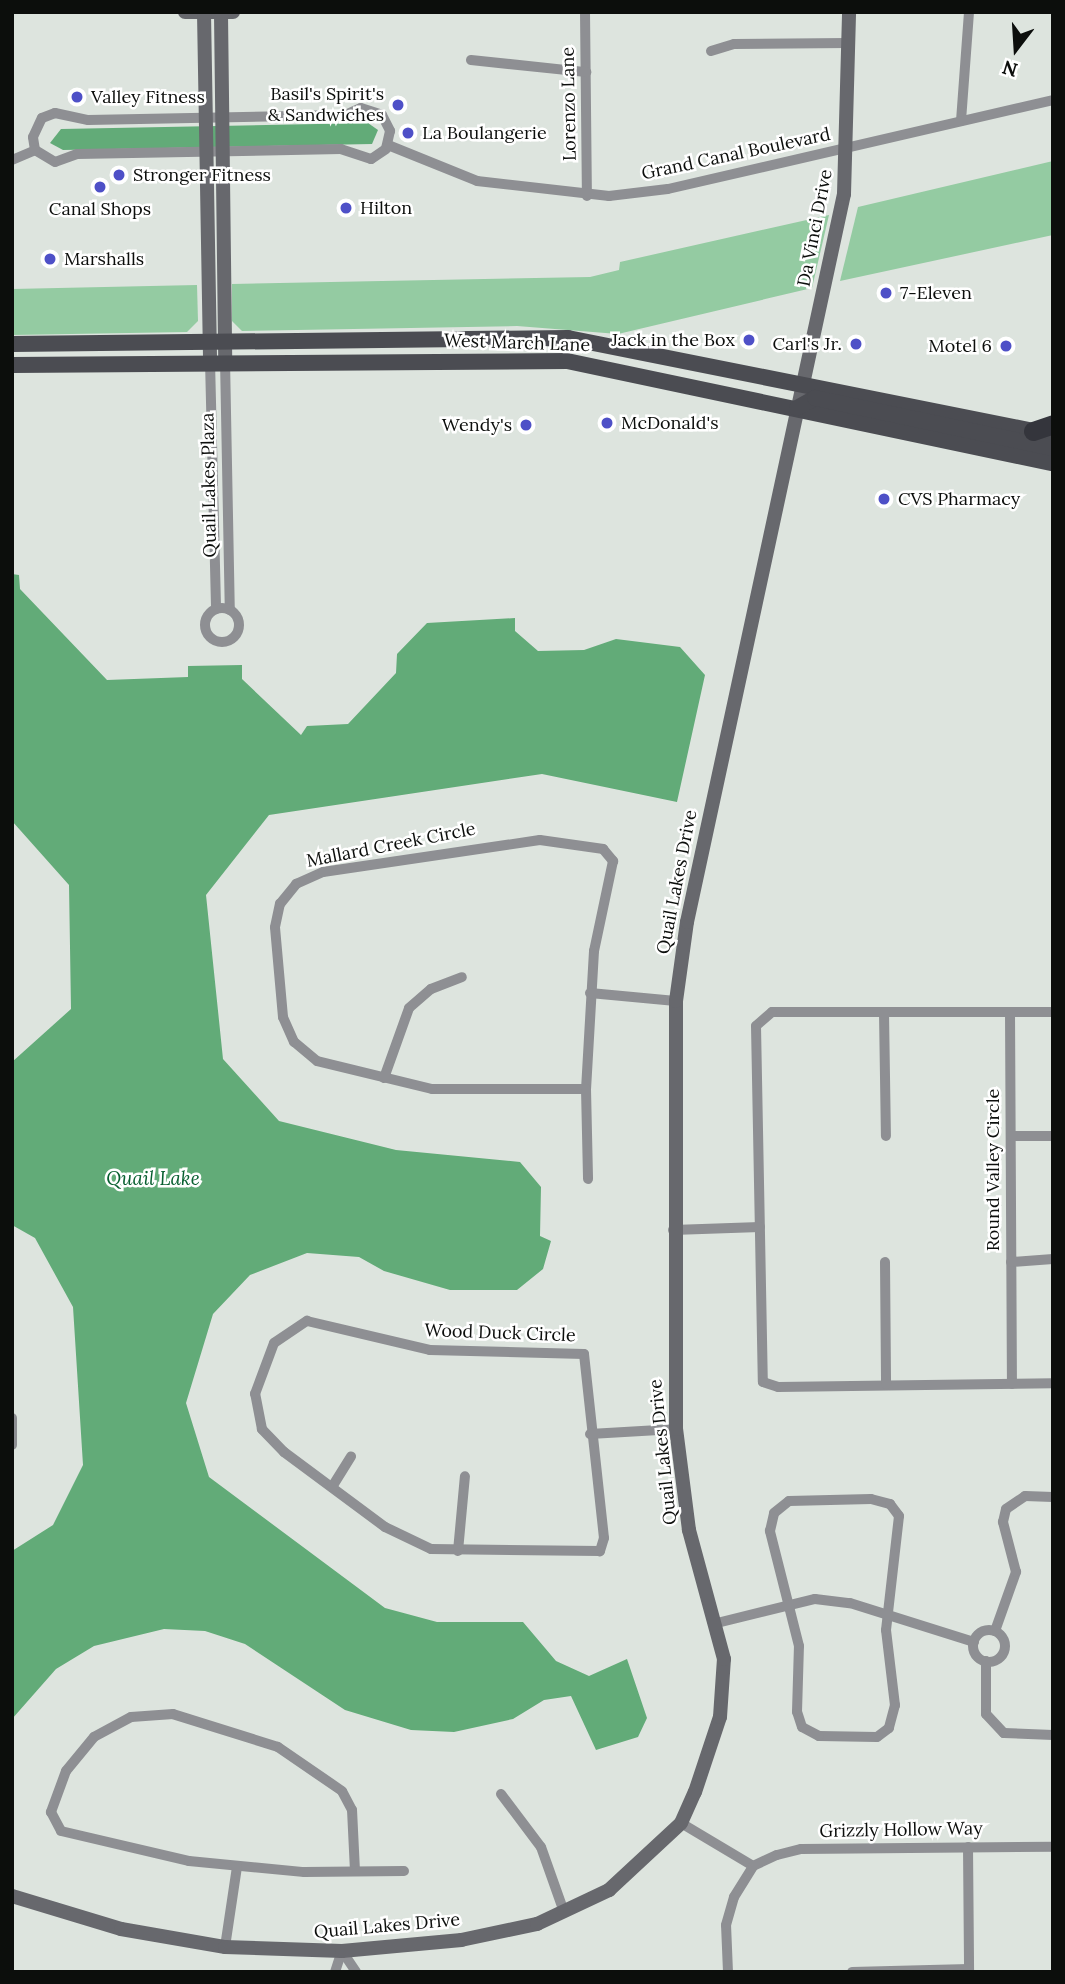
<!DOCTYPE html>
<style>
body{margin:0}
#map{position:relative;width:1065px;height:1984px;overflow:hidden;background:#dde4de;font-family:Lora,serif}
div>[style]{position:absolute}
.green>*{inset:0;background:#94cba2}
.water>*{inset:0;background:#62ab78}
.street>*{height:10px;margin:-5px;padding:0 5px;transform-origin:5px;border-radius:5px;background:#8e8f93}
.street>.ring{margin:-5px;padding:0;box-sizing:content-box;background:none;border:10px solid #8e8f93;border-radius:50%}
.secondary>*{height:14px;margin:-7px;padding:0 7px;transform-origin:7px;border-radius:7px;background:#67686d}
.primary>*{height:16px;margin:-8px;padding:0 8px;transform-origin:8px;border-radius:8px;background:#4b4c52}
.highway>*{height:19px;margin:-9.5px;padding:0 9.5px;transform-origin:9.5px;border-radius:9.5px;background:#34353c}
.dots>*{width:19px;height:19px;translate:-50% -50%;box-sizing:border-box;border:4px solid #fff;border-radius:50%}
span{translate:-50% -50%;white-space:nowrap;text-align:center;line-height:1.15;-webkit-text-stroke:5px #fff;paint-order:stroke}
.poi-label{font-size:18px;color:#0c0e0c}
.right{translate:-100% -50%;text-align:right}
.left{translate:0 -50%;text-align:left}
.street-label{font-size:18px;color:#0c0e0c}
.water-label{font-size:19px;color:#075f2f;font-style:italic}
.frame{position:absolute;inset:0;border:14px solid #0c0e0c;pointer-events:none}
.north{position:absolute;left:981px;top:14px;width:70px;height:70px;-webkit-text-stroke:5px #fff;paint-order:stroke;rotate:197deg;font-size:19px;font-weight:700;line-height:28px;text-align:center;color:#0c0e0c}
.north::after{content:'';display:block;margin:auto;width:24px;height:32px;background:#0c0e0c;clip-path:polygon(50% 0,100% 100%,50% 72%,0 100%)}
</style>
<div id="map">
<div class="green">
<div style="clip-path:polygon(1053px 161px,1053px 235px,840px 281px,858px 207px)"></div>
<div style="clip-path:polygon(829px 215px,812px 288px,618px 334px,517px 326px,242px 331px,232px 321px,232px 284px,590px 277px,619px 270px,620px 262px)"></div>
<div style="clip-path:polygon(197px 285px,198px 321px,187px 332px,12px 335px,12px 289px)"></div>
</div>
<div class="water">
<div style="clip-path:polygon(368px 123px,378px 130px,372px 144px,63px 150px,50px 143px,61px 129px)"></div>
<div style="clip-path:polygon(12px 574px,19px 575px,20px 589px,107px 680px,188px 677px,188px 666px,242px 665px,242px 679px,301px 735px,307px 726px,348px 724px,396px 673px,397px 654px,427px 623px,515px 618px,515px 631px,538px 651px,584px 650px,616px 639px,680px 647px,705px 675px,677px 802px,542px 774px,269px 815px,206px 895px,223px 1059px,279px 1121px,396px 1150px,520px 1162px,541px 1187px,540px 1236px,551px 1241px,543px 1269px,517px 1290px,450px 1290px,384px 1271px,359px 1257px,307px 1253px,250px 1275px,213px 1314px,186px 1403px,209px 1477px,385px 1608px,437px 1622px,523px 1622px,556px 1661px,589px 1676px,627px 1659px,647px 1718px,638px 1737px,596px 1750px,571px 1696px,544px 1700px,513px 1719px,454px 1732px,411px 1730px,345px 1710px,245px 1644px,205px 1631px,164px 1629px,94px 1646px,56px 1669px,12px 1719px,12px 1551px,53px 1525px,83px 1465px,73px 1307px,35px 1238px,12px 1225px,12px 1062px,71px 1009px,69px 885px,12px 821px)"></div>
</div>
<div class="street">
<div style="left:585px;top:12px;width:184px;rotate:89.4deg"></div>
<div style="left:711px;top:51px;width:24px;rotate:-17deg"></div>
<div style="left:734px;top:44px;width:113px;rotate:-0.5deg"></div>
<div style="left:471px;top:60px;width:116px;rotate:6deg"></div>
<div style="left:361px;top:108px;width:22px;rotate:18deg"></div>
<div style="left:382px;top:115px;width:18px;rotate:63deg"></div>
<div style="left:390px;top:131px;width:18px;rotate:103deg"></div>
<div style="left:386px;top:149px;width:18px;rotate:146deg"></div>
<div style="left:371px;top:159px;width:32px;rotate:-162deg"></div>
<div style="left:341px;top:149px;width:264px;rotate:178.9deg"></div>
<div style="left:77px;top:154px;width:23px;rotate:160deg"></div>
<div style="left:55px;top:162px;width:23px;rotate:-149deg"></div>
<div style="left:35px;top:150px;width:13px;rotate:-99deg"></div>
<div style="left:33px;top:137px;width:21px;rotate:-65deg"></div>
<div style="left:42px;top:118px;width:14px;rotate:-21deg"></div>
<div style="left:55px;top:113px;width:34px;rotate:12deg"></div>
<div style="left:88px;top:120px;width:257px;rotate:-1.1deg"></div>
<div style="left:345px;top:115px;width:17px;rotate:-24deg"></div>
<div style="left:961px;top:121px;width:108px;rotate:-85.8deg"></div>
<div style="left:388px;top:145px;width:96px;rotate:22deg"></div>
<div style="left:477px;top:181px;width:133px;rotate:6.5deg"></div>
<div style="left:609px;top:196px;width:59px;rotate:-6.8deg"></div>
<div style="left:668px;top:189px;width:395px;rotate:-13deg"></div>
<div style="left:12px;top:160px;width:25px;rotate:-23deg"></div>
<div style="left:225px;top:360px;width:250px;rotate:88.9deg"></div>
<div style="left:210px;top:361px;width:248px;rotate:88.6deg"></div>
<div class="ring" style="left:205px;top:608px;width:24px;height:24px"></div>
<div style="left:540px;top:840px;width:64px;rotate:8.1deg"></div>
<div style="left:603px;top:849px;width:16px;rotate:50deg"></div>
<div style="left:613px;top:861px;width:92px;rotate:101.9deg"></div>
<div style="left:594px;top:951px;width:138px;rotate:93.3deg"></div>
<div style="left:586px;top:1089px;width:154px;rotate:180deg"></div>
<div style="left:432px;top:1089px;width:118px;rotate:-166.3deg"></div>
<div style="left:317px;top:1061px;width:30px;rotate:-140deg"></div>
<div style="left:294px;top:1042px;width:27px;rotate:-114deg"></div>
<div style="left:283px;top:1017px;width:90px;rotate:-95.1deg"></div>
<div style="left:275px;top:927px;width:24px;rotate:-78deg"></div>
<div style="left:280px;top:904px;width:26px;rotate:-51deg"></div>
<div style="left:296px;top:884px;width:30px;rotate:-24deg"></div>
<div style="left:323px;top:872px;width:219px;rotate:-8.4deg"></div>
<div style="left:590px;top:993px;width:86px;rotate:5.3deg"></div>
<div style="left:1010px;top:1012px;width:372px;rotate:89.7deg"></div>
<div style="left:1053px;top:1012px;width:281px;rotate:180deg"></div>
<div style="left:772px;top:1012px;width:21px;rotate:139deg"></div>
<div style="left:756px;top:1026px;width:356px;rotate:88.9deg"></div>
<div style="left:763px;top:1382px;width:16px;rotate:18deg"></div>
<div style="left:778px;top:1387px;width:275px;rotate:-0.8deg"></div>
<div style="left:884px;top:1013px;width:123px;rotate:89.1deg"></div>
<div style="left:384px;top:1078px;width:74px;rotate:-70.3deg"></div>
<div style="left:409px;top:1008px;width:29px;rotate:-41deg"></div>
<div style="left:431px;top:989px;width:33px;rotate:-21deg"></div>
<div style="left:586px;top:1089px;width:90px;rotate:88.7deg"></div>
<div style="left:1011px;top:1136px;width:42px"></div>
<div style="left:673px;top:1230px;width:87px;rotate:-2deg"></div>
<div style="left:885px;top:1262px;width:122px;rotate:89.5deg"></div>
<div style="left:1011px;top:1262px;width:42px;rotate:-4.1deg"></div>
<div style="left:307px;top:1321px;width:126px;rotate:13.3deg"></div>
<div style="left:430px;top:1350px;width:154px;rotate:1.5deg"></div>
<div style="left:584px;top:1354px;width:185px;rotate:83.8deg"></div>
<div style="left:604px;top:1538px;width:14px;rotate:107deg"></div>
<div style="left:600px;top:1551px;width:169px;rotate:-179.3deg"></div>
<div style="left:431px;top:1549px;width:51px;rotate:-154.4deg"></div>
<div style="left:385px;top:1527px;width:126px;rotate:-143.4deg"></div>
<div style="left:284px;top:1452px;width:32px;rotate:-134deg"></div>
<div style="left:262px;top:1429px;width:36px;rotate:-101deg"></div>
<div style="left:255px;top:1394px;width:54px;rotate:-69.6deg"></div>
<div style="left:274px;top:1343px;width:40px;rotate:-34deg"></div>
<div style="left:12px;top:1418px;width:27px;rotate:90deg"></div>
<div style="left:590px;top:1434px;width:86px;rotate:-3.3deg"></div>
<div style="left:332px;top:1487px;width:36px;rotate:-58deg"></div>
<div style="left:871px;top:1499px;width:20px;rotate:15deg"></div>
<div style="left:890px;top:1504px;width:15px;rotate:53deg"></div>
<div style="left:899px;top:1516px;width:115px;rotate:96.5deg"></div>
<div style="left:886px;top:1630px;width:76px;rotate:83.2deg"></div>
<div style="left:895px;top:1705px;width:24px;rotate:105deg"></div>
<div style="left:889px;top:1728px;width:15px;rotate:143deg"></div>
<div style="left:877px;top:1737px;width:58px;rotate:-179deg"></div>
<div style="left:819px;top:1736px;width:19px;rotate:-152deg"></div>
<div style="left:802px;top:1727px;width:16px;rotate:-108deg"></div>
<div style="left:797px;top:1712px;width:66px;rotate:-88.3deg"></div>
<div style="left:799px;top:1646px;width:119px;rotate:-104.2deg"></div>
<div style="left:770px;top:1531px;width:18px;rotate:-77deg"></div>
<div style="left:774px;top:1513px;width:19px;rotate:-39deg"></div>
<div style="left:789px;top:1501px;width:82px;rotate:-1.4deg"></div>
<div style="left:458px;top:1551px;width:75px;rotate:-84.7deg"></div>
<div style="left:717px;top:1623px;width:101px;rotate:-13.8deg"></div>
<div style="left:815px;top:1599px;width:35px;rotate:7deg"></div>
<div style="left:850px;top:1603px;width:130px;rotate:17.5deg"></div>
<div class="ring" style="left:973px;top:1630px;width:22px;height:22px"></div>
<div style="left:995px;top:1631px;width:63px;rotate:-70.4deg"></div>
<div style="left:1016px;top:1572px;width:52px;rotate:-104.6deg"></div>
<div style="left:1003px;top:1522px;width:13px;rotate:-77deg"></div>
<div style="left:1006px;top:1509px;width:23px;rotate:-34deg"></div>
<div style="left:1025px;top:1496px;width:28px;rotate:2deg"></div>
<div style="left:986px;top:1661px;width:53px;rotate:90deg"></div>
<div style="left:986px;top:1714px;width:26px;rotate:47deg"></div>
<div style="left:1004px;top:1733px;width:49px;rotate:2.3deg"></div>
<div style="left:501px;top:1794px;width:66px;rotate:53deg"></div>
<div style="left:541px;top:1847px;width:69px;rotate:70.5deg"></div>
<div style="left:681px;top:1823px;width:84px;rotate:30.8deg"></div>
<div style="left:968px;top:1847px;width:125px;rotate:89.5deg"></div>
<div style="left:355px;top:1871px;width:61px;rotate:-92.8deg"></div>
<div style="left:352px;top:1810px;width:21px;rotate:-118deg"></div>
<div style="left:342px;top:1791px;width:78px;rotate:-145.5deg"></div>
<div style="left:278px;top:1747px;width:110px;rotate:-162.6deg"></div>
<div style="left:173px;top:1714px;width:42px;rotate:175.9deg"></div>
<div style="left:131px;top:1717px;width:42px;rotate:151.6deg"></div>
<div style="left:94px;top:1737px;width:44px;rotate:129.5deg"></div>
<div style="left:66px;top:1771px;width:44px;rotate:110.1deg"></div>
<div style="left:51px;top:1812px;width:21px;rotate:62deg"></div>
<div style="left:61px;top:1831px;width:131px;rotate:13.2deg"></div>
<div style="left:189px;top:1861px;width:116px;rotate:5.5deg"></div>
<div style="left:304px;top:1872px;width:100px;rotate:-0.6deg"></div>
<div style="left:225px;top:1947px;width:81px;rotate:-81.5deg"></div>
<div style="left:342px;top:1951px;width:25px;rotate:56deg"></div>
<div style="left:335px;top:1972px;width:22px;rotate:-72deg"></div>
<div style="left:728px;top:1972px;width:47px;rotate:-92.4deg"></div>
<div style="left:726px;top:1925px;width:29px;rotate:-74deg"></div>
<div style="left:734px;top:1897px;width:36px;rotate:-58deg"></div>
<div style="left:753px;top:1866px;width:26px;rotate:-25deg"></div>
<div style="left:777px;top:1855px;width:25px;rotate:-14deg"></div>
<div style="left:801px;top:1849px;width:252px;rotate:-0.5deg"></div>
<div style="left:852px;top:1972px;width:117px;rotate:-1.5deg"></div>
</div>
<div class="secondary">
<div style="left:185px;top:12px;width:48px"></div>
<div style="left:204px;top:13px;width:348px;rotate:89deg"></div>
<div style="left:221px;top:14px;width:346px;rotate:89.3deg"></div>
<div style="left:12px;top:1896px;width:114px;rotate:16.8deg"></div>
<div style="left:121px;top:1929px;width:106px;rotate:9.8deg"></div>
<div style="left:225px;top:1947px;width:117px;rotate:2deg"></div>
<div style="left:342px;top:1951px;width:120px;rotate:-5.3deg"></div>
<div style="left:461px;top:1940px;width:78px;rotate:-11.9deg"></div>
<div style="left:537px;top:1924px;width:80px;rotate:-25.3deg"></div>
<div style="left:609px;top:1890px;width:98px;rotate:-42.9deg"></div>
<div style="left:681px;top:1823px;width:34px;rotate:-66deg"></div>
<div style="left:695px;top:1792px;width:79px;rotate:-71.6deg"></div>
<div style="left:720px;top:1717px;width:58px;rotate:-86.1deg"></div>
<div style="left:724px;top:1659px;width:134px;rotate:-105.2deg"></div>
<div style="left:689px;top:1530px;width:102px;rotate:-97.3deg"></div>
<div style="left:676px;top:1429px;width:428px;rotate:-90deg"></div>
<div style="left:676px;top:1001px;width:80px;rotate:-82.1deg"></div>
<div style="left:687px;top:922px;width:745px;rotate:-77.83deg"></div>
<div style="left:844px;top:194px;width:182px;rotate:-88.4deg"></div>
</div>
<div class="primary">
<div style="left:12px;top:344px;width:556px;rotate:-0.62deg"></div>
<div style="left:568px;top:338px;width:495px;rotate:11.3deg"></div>
<div style="left:12px;top:365px;width:555px;rotate:-0.41deg"></div>
<div style="left:567px;top:361px;width:497px;rotate:11.9deg"></div>
<div style="left:797px;top:408px;width:21px;rotate:-29deg"></div>
<div style="left:815px;top:398px;width:243px;rotate:11.9deg"></div>
</div>
<div class="highway">
<div style="left:1033px;top:431px;width:21px;rotate:-19deg"></div>
</div>
<div class="dots">
<div style="left:77px;top:97px;background:#4e50c7"></div>
<div style="left:398px;top:105px;background:#4e50c7"></div>
<div style="left:408px;top:133px;background:#4e50c7"></div>
<div style="left:119px;top:175px;background:#4e50c7"></div>
<div style="left:100px;top:187px;background:#4e50c7"></div>
<div style="left:346px;top:208px;background:#4e50c7"></div>
<div style="left:50px;top:259px;background:#4e50c7"></div>
<div style="left:886px;top:293px;background:#4e50c7"></div>
<div style="left:749px;top:340px;background:#4e50c7"></div>
<div style="left:856px;top:344px;background:#4e50c7"></div>
<div style="left:1006px;top:346px;background:#4e50c7"></div>
<div style="left:607px;top:423px;background:#4e50c7"></div>
<div style="left:526px;top:425px;background:#4e50c7"></div>
<div style="left:884px;top:499px;background:#4e50c7"></div>
</div>
<div class="poi-label">
<span class="right" style="left:384px;top:105px">Basil's Spirit's<br>&amp; Sandwiches</span>
<span class="left" style="left:91px;top:97px">Valley Fitness</span>
<span class="left" style="left:422px;top:133px">La Boulangerie</span>
<span class="left" style="left:133px;top:175px">Stronger Fitness</span>
<span class="left" style="left:360px;top:208px">Hilton</span>
<span style="left:100px;top:209px">Canal Shops</span>
<span class="left" style="left:64px;top:259px">Marshalls</span>
<span class="left" style="left:900px;top:293px">7-Eleven</span>
<span class="right" style="left:735px;top:340px">Jack in the Box</span>
<span class="right" style="left:842px;top:344px">Carl's Jr.</span>
<span class="right" style="left:992px;top:346px">Motel 6</span>
<span class="left" style="left:621px;top:423px">McDonald's</span>
<span class="right" style="left:512px;top:425px">Wendy's</span>
<span class="left" style="left:898px;top:499px">CVS Pharmacy</span>
</div>
<div class="street-label">
<span style="left:569px;top:104px;rotate:-91deg">Lorenzo Lane</span>
<span style="left:736px;top:154px;rotate:-12deg">Grand Canal Boulevard</span>
<span style="left:815px;top:228px;rotate:-79deg">Da Vinci Drive</span>
<span style="left:517px;top:343px;rotate:2deg">West March Lane</span>
<span style="left:209px;top:485px;rotate:-91deg">Quail Lakes Plaza</span>
<span style="left:391px;top:845px;rotate:-11deg">Mallard Creek Circle</span>
<span style="left:677px;top:882px;rotate:-79deg">Quail Lakes Drive</span>
<span style="left:993px;top:1170px;rotate:-90deg">Round Valley Circle</span>
<span style="left:500px;top:1333px;rotate:2deg">Wood Duck Circle</span>
<span style="left:663px;top:1452px;rotate:-96deg">Quail Lakes Drive</span>
<span style="left:901px;top:1830px;rotate:-1deg">Grizzly Hollow Way</span>
<span style="left:387px;top:1926px;rotate:-5deg">Quail Lakes Drive</span>
</div>
<div class="water-label">
<span style="left:153px;top:1179px">Quail Lake</span>
</div>
<div class="frame"></div>
<div class="north">N</div>
</div>
